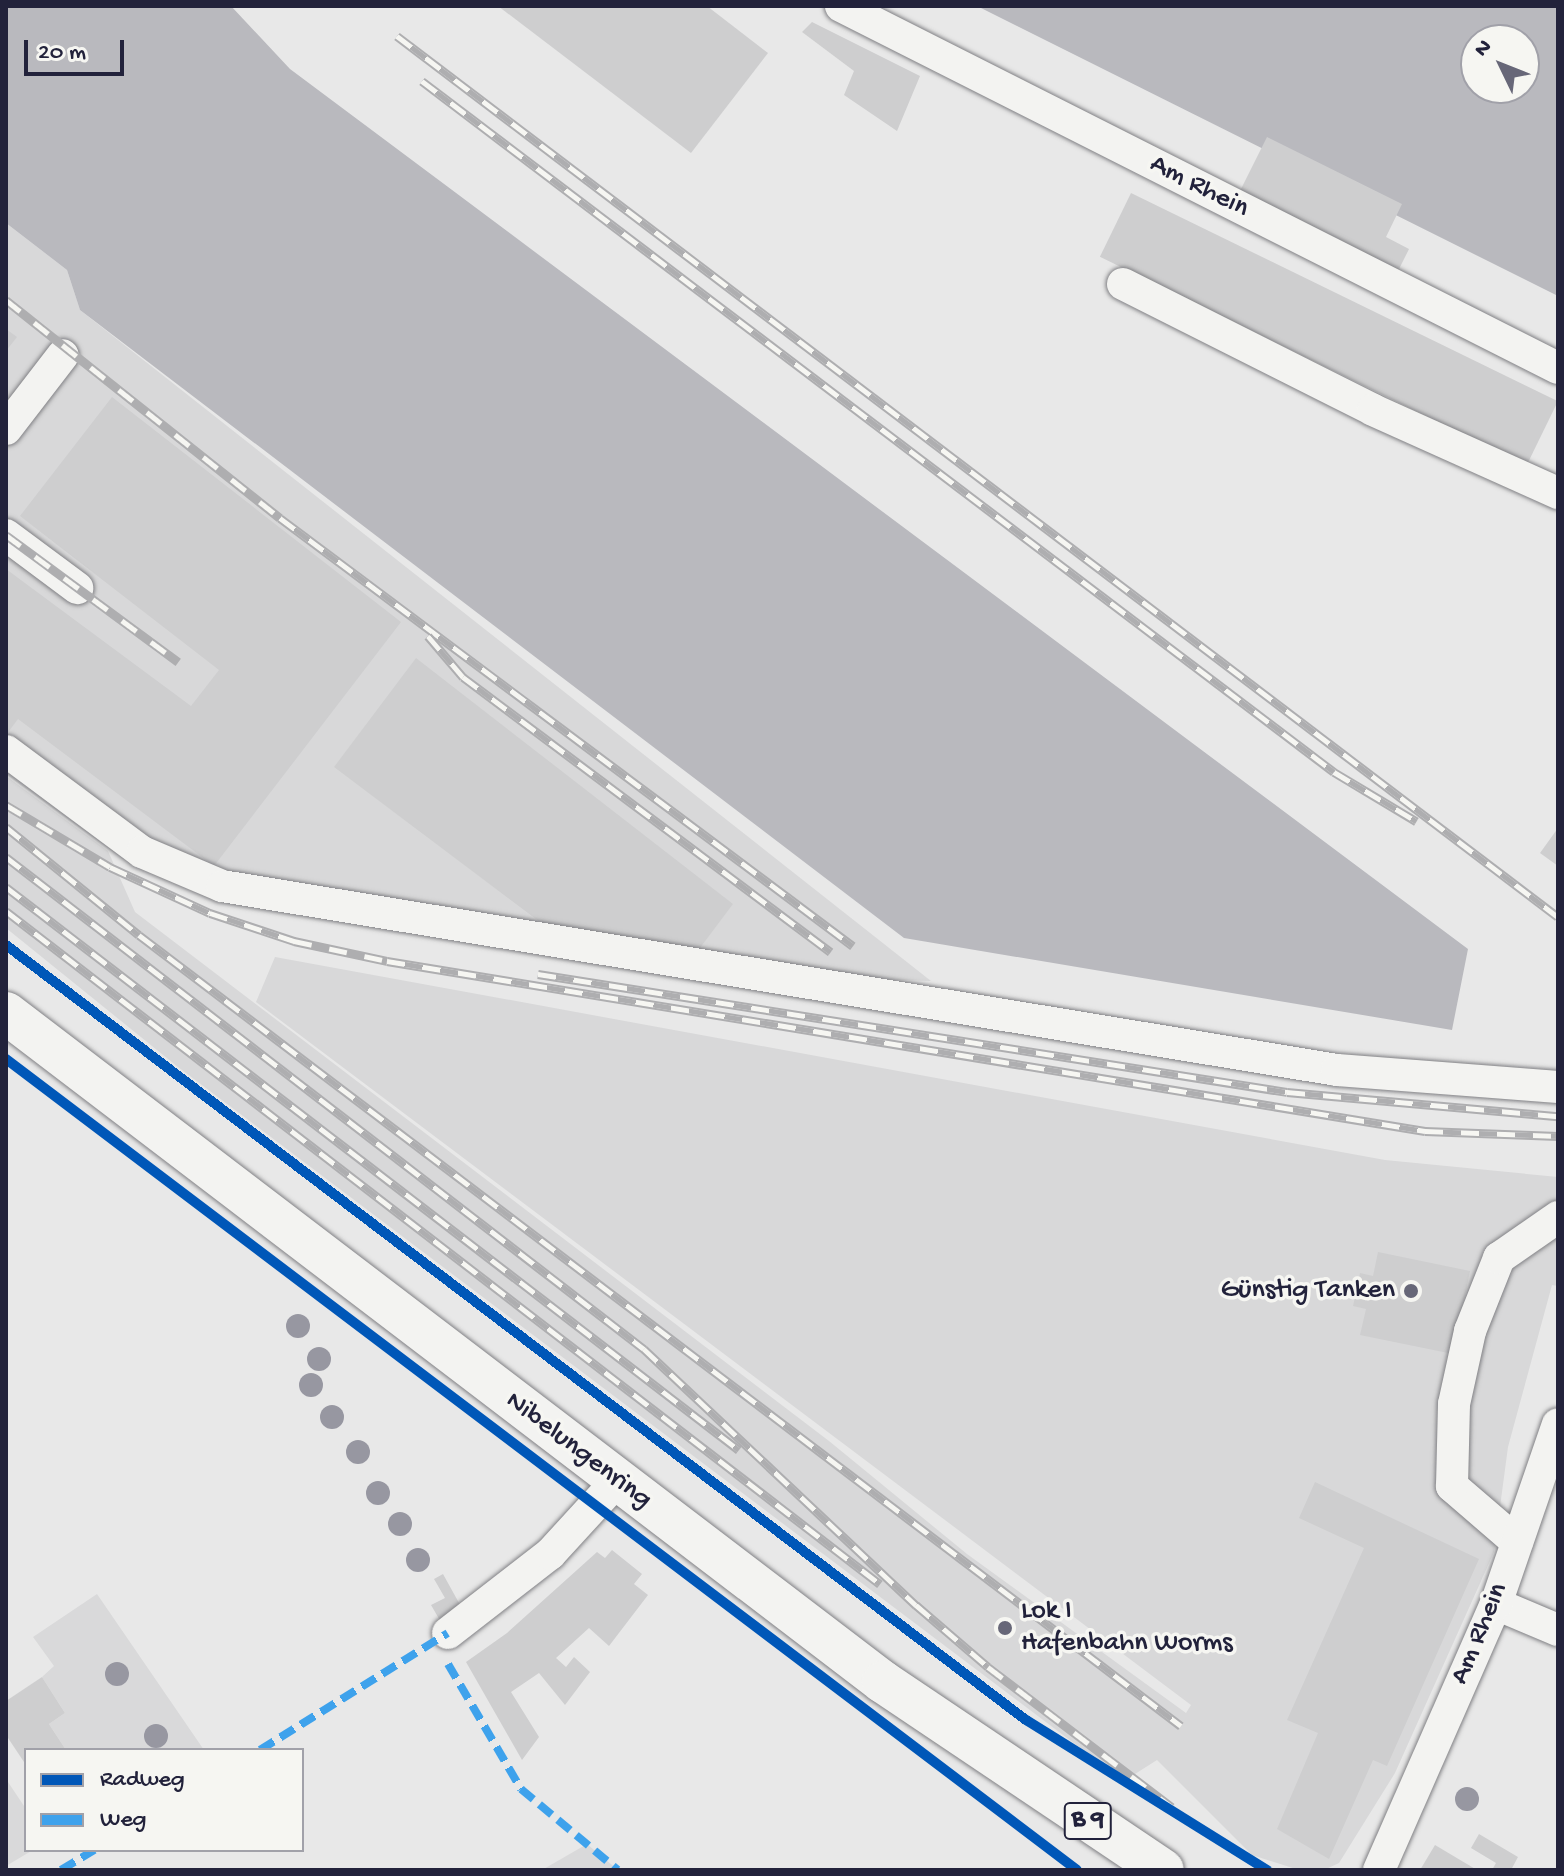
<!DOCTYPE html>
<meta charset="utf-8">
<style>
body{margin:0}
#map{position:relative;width:1564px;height:1876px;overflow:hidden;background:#e8e8e8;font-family:"Gochi Hand",sans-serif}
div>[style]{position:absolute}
.built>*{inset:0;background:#d8d8d9}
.green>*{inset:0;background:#d9d9da}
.water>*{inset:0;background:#b9b9be}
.building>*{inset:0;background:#cececf;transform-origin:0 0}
.roads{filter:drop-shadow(0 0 2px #808084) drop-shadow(0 0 2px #808084)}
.minor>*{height:32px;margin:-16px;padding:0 16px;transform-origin:16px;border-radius:16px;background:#f3f3f1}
.major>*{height:42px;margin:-21px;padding:0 21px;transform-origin:21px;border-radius:21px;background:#f3f3f1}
.rail>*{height:9px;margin-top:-4.5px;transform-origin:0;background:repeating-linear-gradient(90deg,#f6f6f2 0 18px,#aeaeb0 0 36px);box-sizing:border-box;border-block:2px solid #aeaeb0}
.quiet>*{height:8px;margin-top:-4px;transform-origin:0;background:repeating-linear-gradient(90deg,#3ea2ec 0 16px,transparent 0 24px)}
.cycleway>*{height:10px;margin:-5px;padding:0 5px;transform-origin:5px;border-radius:5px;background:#0057b8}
.trees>*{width:24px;height:24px;margin:-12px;border-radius:50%;background:#9797a1}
.dots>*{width:22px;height:22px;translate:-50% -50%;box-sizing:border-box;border:4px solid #f6f6f2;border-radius:50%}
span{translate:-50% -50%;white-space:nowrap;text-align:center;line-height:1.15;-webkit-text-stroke:7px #f6f6f2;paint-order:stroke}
.shield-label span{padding:2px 6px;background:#f6f6f2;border:2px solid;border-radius:6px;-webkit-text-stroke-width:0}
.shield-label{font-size:26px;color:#22223b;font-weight:700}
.street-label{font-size:28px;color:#22223b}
.poi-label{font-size:28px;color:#22223b}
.right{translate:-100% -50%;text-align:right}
.left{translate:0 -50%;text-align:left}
.frame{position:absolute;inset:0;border:8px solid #22223b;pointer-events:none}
.legend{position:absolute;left:24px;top:1748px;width:280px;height:104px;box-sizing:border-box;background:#f6f6f2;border:2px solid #a1a1a9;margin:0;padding:10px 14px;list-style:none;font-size:24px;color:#22223b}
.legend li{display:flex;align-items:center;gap:16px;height:40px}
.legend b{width:40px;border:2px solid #a1a1a9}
.north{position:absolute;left:1460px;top:24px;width:80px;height:80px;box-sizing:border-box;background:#f6f6f2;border:2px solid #a1a1a9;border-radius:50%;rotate:313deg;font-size:22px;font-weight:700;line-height:32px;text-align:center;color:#22223b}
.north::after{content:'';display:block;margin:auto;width:28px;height:36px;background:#676778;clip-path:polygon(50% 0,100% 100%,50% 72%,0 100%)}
.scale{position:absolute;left:24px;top:40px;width:100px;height:36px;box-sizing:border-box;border:4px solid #22223b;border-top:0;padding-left:10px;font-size:24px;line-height:28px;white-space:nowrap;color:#22223b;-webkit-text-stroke:6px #f6f6f2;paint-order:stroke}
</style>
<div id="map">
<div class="built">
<div style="clip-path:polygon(6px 223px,67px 270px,80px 310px,931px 981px,839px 978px,123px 859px,6px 774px)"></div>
<div style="clip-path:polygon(6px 776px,108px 851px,135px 912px,829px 1441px,967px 1554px,1186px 1713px,1191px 1705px,256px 1002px,275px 957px,1385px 1160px,1558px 1177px,1558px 1286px,1552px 1285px,1508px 1447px,1494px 1552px,1395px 1773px,1339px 1863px,1324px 1870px,1299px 1870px,1252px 1855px,1157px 1760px,1124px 1781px,178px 1067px,6px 928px)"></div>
</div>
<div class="green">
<div style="clip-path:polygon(97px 1594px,204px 1750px,66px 1750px,49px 1724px,65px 1713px,42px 1677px,54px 1666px,33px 1637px)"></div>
<div style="clip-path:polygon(6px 1779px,26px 1809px,26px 1850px,33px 1850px,6px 1866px)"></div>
<div style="clip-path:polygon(587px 1844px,618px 1870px,542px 1870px)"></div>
</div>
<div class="water">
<div style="clip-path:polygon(6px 6px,231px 6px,290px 69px,1468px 949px,1452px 1030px,904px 938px,80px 310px,67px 270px,6px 223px)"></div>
<div style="clip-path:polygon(evenodd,977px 6px,1558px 6px,1558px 296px,977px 6px,1476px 40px,1524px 40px,1524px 88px,1476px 88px,1476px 40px)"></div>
</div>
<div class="building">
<div style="clip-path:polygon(498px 6px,707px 6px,768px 53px,691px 153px)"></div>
<div style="clip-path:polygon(812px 22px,920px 76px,897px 131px,844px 95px,854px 71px,802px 32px)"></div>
<div style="clip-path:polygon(1267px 137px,1402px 204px,1386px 237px,1409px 249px,1395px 277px,1236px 199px)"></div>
<div style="left:1131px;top:193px;width:475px;height:71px;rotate:26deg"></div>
<div style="clip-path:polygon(6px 329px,17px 337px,6px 351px)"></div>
<div style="clip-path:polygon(112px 397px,401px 622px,214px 866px,18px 719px,6px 735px,6px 569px,191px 706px,219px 670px,20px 516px)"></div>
<div style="clip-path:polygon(416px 658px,733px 904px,697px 952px,548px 928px,334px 767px)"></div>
<div style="clip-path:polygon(1558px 828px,1558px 866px,1540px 853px)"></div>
<div style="clip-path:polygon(1378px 1252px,1470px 1271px,1453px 1354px,1360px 1335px,1366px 1309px,1353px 1306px,1360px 1273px,1373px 1276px)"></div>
<div style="clip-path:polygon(1315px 1482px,1479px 1559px,1387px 1766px,1373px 1760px,1329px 1859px,1277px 1829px,1318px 1733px,1287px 1720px,1364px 1548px,1299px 1518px)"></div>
<div style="clip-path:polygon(612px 1550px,642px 1574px,634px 1584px,648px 1595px,609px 1646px,589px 1628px,556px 1658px,566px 1667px,574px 1657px,590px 1672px,565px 1705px,539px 1673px,511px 1692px,539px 1737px,522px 1760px,466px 1662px,507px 1633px,597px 1552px,605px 1558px)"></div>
<div style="clip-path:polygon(443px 1574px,464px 1612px,442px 1624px,431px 1605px,445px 1598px,434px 1579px)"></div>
<div style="clip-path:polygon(42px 1677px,65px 1713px,49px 1724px,66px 1750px,26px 1750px,26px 1765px,6px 1735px,6px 1701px)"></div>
<div style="clip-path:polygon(1479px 1834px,1518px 1857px,1511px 1870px,1492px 1870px,1496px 1863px,1471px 1848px)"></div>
<div style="clip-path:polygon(1435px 1845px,1477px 1870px,1420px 1870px)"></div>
</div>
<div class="roads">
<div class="minor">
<div style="left:841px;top:6px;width:803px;rotate:26.79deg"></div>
<div style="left:1123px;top:284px;width:280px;rotate:26.7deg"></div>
<div style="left:1373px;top:410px;width:203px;rotate:24.2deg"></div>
<div style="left:6px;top:429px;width:93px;rotate:-52.4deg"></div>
<div style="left:6px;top:535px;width:89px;rotate:36.7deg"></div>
<div style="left:6px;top:751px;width:169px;rotate:36.6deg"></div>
<div style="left:142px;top:852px;width:87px;rotate:23deg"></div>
<div style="left:222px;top:886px;width:1130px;rotate:9.37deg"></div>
<div style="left:1337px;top:1070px;width:222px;rotate:4.4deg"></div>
<div style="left:1517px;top:1542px;width:86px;rotate:-139.3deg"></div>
<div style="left:1452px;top:1486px;width:82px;rotate:-88.6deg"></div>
<div style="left:1454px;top:1404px;width:75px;rotate:-77.6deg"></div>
<div style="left:1470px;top:1331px;width:79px;rotate:-68.3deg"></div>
<div style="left:1499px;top:1258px;width:72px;rotate:-34.8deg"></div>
<div style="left:1496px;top:1604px;width:67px;rotate:22.8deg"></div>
<div style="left:448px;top:1633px;width:129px;rotate:-37.8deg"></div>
<div style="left:550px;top:1554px;width:99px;rotate:-47.5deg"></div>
<div style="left:1379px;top:1870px;width:291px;rotate:-66.3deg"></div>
<div style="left:1496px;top:1604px;width:190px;rotate:-71deg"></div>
</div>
<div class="major">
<div style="left:6px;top:1013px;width:1103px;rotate:37.34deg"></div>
<div style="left:883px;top:1682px;width:337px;rotate:33.9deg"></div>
</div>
</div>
<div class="rail">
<div style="left:397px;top:36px;width:1457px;rotate:37.19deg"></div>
<div style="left:422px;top:81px;width:1144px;rotate:37.15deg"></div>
<div style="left:1334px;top:772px;width:96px;rotate:30.9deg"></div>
<div style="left:6px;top:300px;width:350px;rotate:38.5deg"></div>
<div style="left:280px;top:518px;width:715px;rotate:36.76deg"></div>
<div style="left:6px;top:535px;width:214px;rotate:36.4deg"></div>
<div style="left:428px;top:636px;width:54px;rotate:49.5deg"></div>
<div style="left:463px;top:677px;width:459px;rotate:36.8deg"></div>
<div style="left:6px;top:805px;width:121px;rotate:30.8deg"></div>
<div style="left:110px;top:867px;width:110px;rotate:24.7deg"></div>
<div style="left:210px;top:913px;width:89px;rotate:18.4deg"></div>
<div style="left:294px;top:941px;width:95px;rotate:12.1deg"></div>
<div style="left:387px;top:961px;width:1052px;rotate:9.3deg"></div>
<div style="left:1425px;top:1131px;width:133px;rotate:2.2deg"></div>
<div style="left:6px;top:827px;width:171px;rotate:39.1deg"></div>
<div style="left:139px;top:935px;width:1308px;rotate:37.2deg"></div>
<div style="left:6px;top:857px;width:806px;rotate:37.64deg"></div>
<div style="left:644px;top:1349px;width:374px;rotate:43.3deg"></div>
<div style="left:916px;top:1605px;width:95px;rotate:40.7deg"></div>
<div style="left:988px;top:1667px;width:231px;rotate:37.3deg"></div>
<div style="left:6px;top:887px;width:924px;rotate:37.53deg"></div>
<div style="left:6px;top:911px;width:1103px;rotate:37.6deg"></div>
<div style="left:538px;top:974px;width:758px;rotate:8.95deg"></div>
<div style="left:1287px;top:1092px;width:272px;rotate:5.1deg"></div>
</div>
<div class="quiet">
<div style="left:448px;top:1664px;width:145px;rotate:59.7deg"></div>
<div style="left:521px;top:1789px;width:126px;rotate:39.9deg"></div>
<div style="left:260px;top:1750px;width:221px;rotate:-31.9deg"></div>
<div style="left:61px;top:1870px;width:39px;rotate:-31deg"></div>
</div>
<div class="cycleway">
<div style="left:6px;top:945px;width:1281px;rotate:37.23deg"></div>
<div style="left:1026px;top:1720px;width:284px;rotate:31.9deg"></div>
<div style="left:6px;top:1059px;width:1343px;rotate:37.13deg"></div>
</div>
<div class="trees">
<div style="left:298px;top:1326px"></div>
<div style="left:319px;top:1359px"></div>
<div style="left:311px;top:1385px"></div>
<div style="left:332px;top:1417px"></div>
<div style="left:358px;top:1452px"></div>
<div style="left:378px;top:1493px"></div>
<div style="left:400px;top:1524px"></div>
<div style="left:418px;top:1560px"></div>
<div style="left:117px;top:1674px"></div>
<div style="left:156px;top:1736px"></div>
<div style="left:1467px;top:1799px"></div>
</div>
<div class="dots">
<div style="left:1411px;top:1291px;background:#676778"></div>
<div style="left:1005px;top:1628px;background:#676778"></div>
</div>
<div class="shield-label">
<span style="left:1088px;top:1821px">B 9</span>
</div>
<div class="street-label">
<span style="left:1199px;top:187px;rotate:27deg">Am Rhein</span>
<span style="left:578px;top:1451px;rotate:37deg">Nibelungenring</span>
<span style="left:1480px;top:1634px;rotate:-67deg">Am Rhein</span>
</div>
<div class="poi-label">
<span class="right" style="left:1395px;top:1291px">Günstig Tanken</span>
<span class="left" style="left:1021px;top:1628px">Lok I<br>Hafenbahn Worms</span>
</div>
<div class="frame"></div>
<ul class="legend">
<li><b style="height:10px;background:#0057b8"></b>Radweg</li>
<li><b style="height:10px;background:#3ea2ec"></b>Weg</li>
</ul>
<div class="north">N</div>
<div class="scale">20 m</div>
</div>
